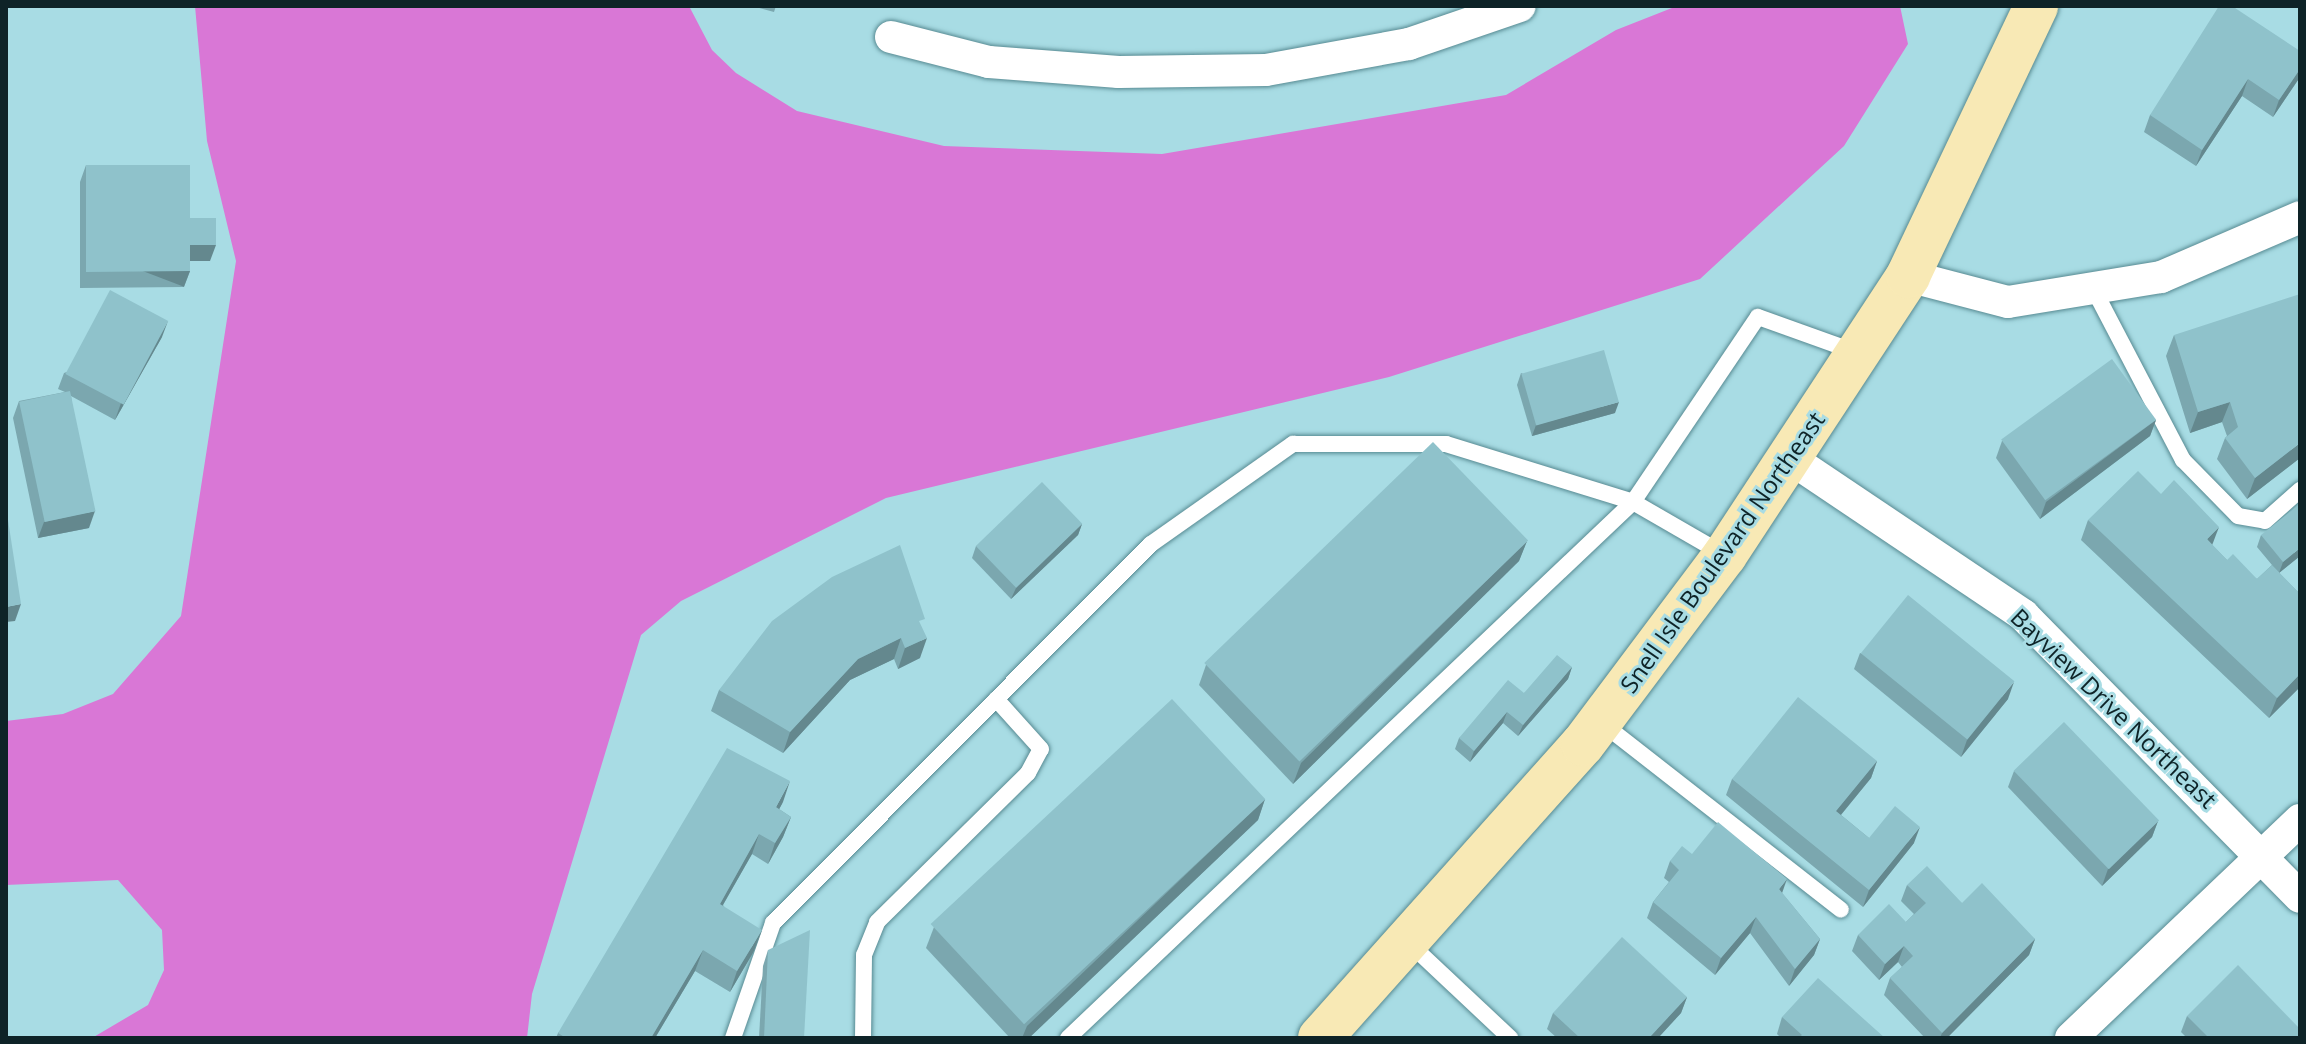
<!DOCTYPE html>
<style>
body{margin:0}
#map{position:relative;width:2306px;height:1044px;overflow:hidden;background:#a8dce4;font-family:"Open Sans",sans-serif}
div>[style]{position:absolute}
.water>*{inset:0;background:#d977d6}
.roads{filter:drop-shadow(0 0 2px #578a92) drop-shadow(0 0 2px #578a92)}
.lane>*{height:16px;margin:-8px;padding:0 8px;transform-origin:8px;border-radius:8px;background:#fff}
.street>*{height:32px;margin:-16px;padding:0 16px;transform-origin:16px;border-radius:16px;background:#fff}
.secondary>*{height:44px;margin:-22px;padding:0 22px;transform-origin:22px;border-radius:22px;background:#f8e9b5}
.wall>*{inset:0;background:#7ba7af}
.shaded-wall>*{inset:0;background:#64888e;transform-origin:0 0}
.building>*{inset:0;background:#8fc2cb;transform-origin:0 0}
span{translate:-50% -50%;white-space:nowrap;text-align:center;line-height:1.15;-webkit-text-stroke:6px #a8dce4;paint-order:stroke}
.street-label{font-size:24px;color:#0e2327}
.frame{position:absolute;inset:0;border:8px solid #0e2327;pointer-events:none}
</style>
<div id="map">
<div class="water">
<div style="clip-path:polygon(195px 6px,689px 6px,712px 50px,736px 73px,797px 111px,944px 146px,1162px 154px,1506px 95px,1616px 30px,1677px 6px,1900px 6px,1908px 44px,1844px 146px,1700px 279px,1389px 377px,886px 498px,681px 601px,641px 635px,532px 994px,527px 1038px,92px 1038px,148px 1005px,164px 970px,162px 930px,118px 880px,6px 885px,6px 721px,63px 714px,113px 694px,181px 616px,236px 261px,207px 141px)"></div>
</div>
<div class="roads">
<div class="lane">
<div style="left:2093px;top:288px;width:194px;rotate:62.4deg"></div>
<div style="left:2183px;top:460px;width:78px;rotate:45.5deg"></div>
<div style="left:2238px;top:516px;width:27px;rotate:10deg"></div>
<div style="left:2265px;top:521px;width:47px;rotate:-41.5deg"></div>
<div style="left:1602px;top:723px;width:303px;rotate:38deg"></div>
<div style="left:1409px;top:943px;width:139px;rotate:43.2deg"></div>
<div style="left:733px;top:1038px;width:122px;rotate:-70.8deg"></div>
<div style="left:773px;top:923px;width:535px;rotate:-45.08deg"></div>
<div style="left:1151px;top:544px;width:174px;rotate:-35.2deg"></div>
<div style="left:1293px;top:444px;width:153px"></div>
<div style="left:1446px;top:444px;width:196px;rotate:17.2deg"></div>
<div style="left:1633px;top:502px;width:104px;rotate:30deg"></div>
<div style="left:863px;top:1038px;width:83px;rotate:-89.3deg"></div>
<div style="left:864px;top:955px;width:35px;rotate:-68deg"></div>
<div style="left:877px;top:922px;width:212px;rotate:-44.6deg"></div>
<div style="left:1028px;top:773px;width:27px;rotate:-62deg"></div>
<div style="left:1041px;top:749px;width:67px;rotate:-132deg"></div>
<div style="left:1068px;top:1038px;width:779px;rotate:-43.49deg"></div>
<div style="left:1633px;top:502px;width:223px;rotate:-56deg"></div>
<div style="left:1758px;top:317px;width:104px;rotate:19.7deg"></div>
</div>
<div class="street">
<div style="left:891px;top:37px;width:101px;rotate:14.3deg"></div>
<div style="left:989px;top:62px;width:130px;rotate:4.4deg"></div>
<div style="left:1119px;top:72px;width:147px;rotate:-0.8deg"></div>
<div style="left:1266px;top:70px;width:145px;rotate:-10.3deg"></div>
<div style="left:1409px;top:44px;width:117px;rotate:-18.9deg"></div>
<div style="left:1908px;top:276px;width:103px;rotate:14.6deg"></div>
<div style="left:2008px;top:302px;width:155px;rotate:-9.3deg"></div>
<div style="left:2161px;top:277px;width:151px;rotate:-23.3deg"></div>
<div style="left:1791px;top:459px;width:280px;rotate:33.9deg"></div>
<div style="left:2023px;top:615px;width:395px;rotate:45.5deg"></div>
<div style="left:2071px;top:1038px;width:316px;rotate:-43.6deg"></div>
</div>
<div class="secondary">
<div style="left:1320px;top:1038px;width:394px;rotate:-48.2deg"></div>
<div style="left:1583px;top:744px;width:236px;rotate:-53.1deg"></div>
<div style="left:1725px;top:555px;width:334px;rotate:-56.7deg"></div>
<div style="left:1908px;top:276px;width:299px;rotate:-64.6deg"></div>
</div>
</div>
<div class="wall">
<div style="clip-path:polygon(752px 6px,776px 6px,774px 12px)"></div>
<div style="clip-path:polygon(2300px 51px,2300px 77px,2273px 117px,2242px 96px,2196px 166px,2144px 132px,2150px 115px)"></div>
<div style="clip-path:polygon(86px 165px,210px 261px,190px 261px,190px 271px,184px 287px,80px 288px,80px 182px)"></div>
<div style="clip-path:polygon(2174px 335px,2300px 458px,2247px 499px,2217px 459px,2225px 438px,2227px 436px,2222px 422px,2190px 433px,2166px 356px)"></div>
<div style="clip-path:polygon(162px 337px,115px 420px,71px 396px,89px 528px,38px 538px,13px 418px,19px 401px,65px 392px,58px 389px,64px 373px)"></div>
<div style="clip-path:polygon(1521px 373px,1615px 413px,1532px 436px,1517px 385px)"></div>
<div style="clip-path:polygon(2156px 420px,2150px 436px,2040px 519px,1996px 458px,2002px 441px)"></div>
<div style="clip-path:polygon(2088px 520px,2212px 545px,2227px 560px,2257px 579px,2272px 565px,2257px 547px,2261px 535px,2300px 556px,2279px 573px,2298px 592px,2300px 586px,2300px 687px,2269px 718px,2081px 540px)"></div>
<div style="clip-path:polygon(1082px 524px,1078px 535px,1011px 599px,972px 558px,976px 546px)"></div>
<div style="clip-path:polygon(1527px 541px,1519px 561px,1293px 784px,1199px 685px,1206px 665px)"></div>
<div style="clip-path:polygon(922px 627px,920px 658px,898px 669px,894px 659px,850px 680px,783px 753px,711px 711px,719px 690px)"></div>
<div style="clip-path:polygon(1860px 653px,2008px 699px,1961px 757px,1854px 669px)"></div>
<div style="clip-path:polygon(1572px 667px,1568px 679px,1518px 736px,1503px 723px,1470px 762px,1455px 749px,1459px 738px,1524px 693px)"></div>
<div style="clip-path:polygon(1877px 761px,1871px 778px,1841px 815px,1869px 838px,1914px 843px,1863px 907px,1726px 795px,1732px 779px)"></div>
<div style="clip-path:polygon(2014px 771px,2158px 821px,2152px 837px,2102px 886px,2008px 787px)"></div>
<div style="clip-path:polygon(1265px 799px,1258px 820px,1029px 1038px,1010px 1038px,926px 948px,934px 927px)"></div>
<div style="clip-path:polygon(783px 802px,779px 809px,791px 817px,783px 837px,768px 864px,752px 854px,723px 905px,754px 951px,730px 992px,695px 971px,655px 1038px,556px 1038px,558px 1033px)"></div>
<div style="clip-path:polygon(1692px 854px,1782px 893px,1820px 939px,1814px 955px,1789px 986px,1750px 933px,1715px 975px,1647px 918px,1653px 902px,1669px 882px,1664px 878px,1670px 861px)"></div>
<div style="clip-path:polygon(1907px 885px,1962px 903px,2035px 939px,2029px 955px,1947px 1038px,1925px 1038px,1884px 995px,1890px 978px,1902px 967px,1898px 962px,1879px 980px,1852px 951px,1858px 935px,1906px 922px,1914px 914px,1901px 901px)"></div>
<div style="clip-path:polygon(768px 950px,804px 1038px,759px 1038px,763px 966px)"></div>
<div style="clip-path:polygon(1687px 997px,1681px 1013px,1658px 1038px,1557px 1038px,1547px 1029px,1553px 1013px)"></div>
<div style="clip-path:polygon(2187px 1016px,2300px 1038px,2187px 1038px,2181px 1032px)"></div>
<div style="clip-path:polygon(1782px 1017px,1885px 1038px,1781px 1038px,1777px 1034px)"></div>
</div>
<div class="shaded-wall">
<div style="clip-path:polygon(2300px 69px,2300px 77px,2273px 117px,2279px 100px)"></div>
<div style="clip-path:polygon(2248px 79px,2242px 96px,2196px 166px,2202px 150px)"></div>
<div style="clip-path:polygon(190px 245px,216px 245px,210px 261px,184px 261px)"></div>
<div style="left:190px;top:271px;width:17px;height:104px;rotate:111deg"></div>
<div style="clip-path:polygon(168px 321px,162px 337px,115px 420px,121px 403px)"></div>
<div style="clip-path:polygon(1619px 402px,1615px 413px,1532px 436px,1536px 425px)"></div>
<div style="clip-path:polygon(2230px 402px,2222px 422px,2190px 433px,2198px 412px)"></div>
<div style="clip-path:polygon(2156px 420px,2150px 436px,2040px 519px,2046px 502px)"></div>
<div style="clip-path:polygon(2300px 443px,2300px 458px,2247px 499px,2255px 478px)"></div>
<div style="clip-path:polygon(95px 511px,89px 528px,38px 538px,44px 522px)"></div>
<div style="clip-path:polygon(1082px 524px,1078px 535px,1011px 599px,1016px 588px)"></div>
<div style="clip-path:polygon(2219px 527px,2211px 548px,2207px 539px)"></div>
<div style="clip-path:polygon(1527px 541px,1519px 561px,1293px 784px,1301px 763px)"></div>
<div style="clip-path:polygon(2300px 548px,2300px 556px,2279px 573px,2283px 562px)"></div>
<div style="clip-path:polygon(21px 604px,15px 621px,6px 622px,6px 607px)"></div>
<div style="clip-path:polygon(901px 638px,894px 659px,850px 680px,783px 753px,790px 732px,858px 659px)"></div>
<div style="clip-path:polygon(927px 638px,920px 658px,898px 669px,905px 648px)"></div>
<div style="clip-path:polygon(1572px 667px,1568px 679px,1518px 736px,1523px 725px)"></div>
<div style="clip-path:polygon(2300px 674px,2300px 687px,2269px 718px,2277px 698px)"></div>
<div style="clip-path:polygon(2014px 682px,2008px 699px,1961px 757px,1967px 740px)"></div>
<div style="clip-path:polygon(1507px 712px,1503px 723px,1470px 762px,1474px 751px)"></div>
<div style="clip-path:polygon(1877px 761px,1871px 778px,1830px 828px,1836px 811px)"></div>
<div style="clip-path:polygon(790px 781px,783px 802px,769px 828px,776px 807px)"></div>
<div style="clip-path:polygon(1265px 799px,1258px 820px,1029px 1038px,1022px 1038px,1027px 1026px)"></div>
<div style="clip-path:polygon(791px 817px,783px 837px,768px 864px,775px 843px)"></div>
<div style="clip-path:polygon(2158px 821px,2152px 837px,2102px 886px,2108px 869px)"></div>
<div style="clip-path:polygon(1920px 827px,1914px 843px,1863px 907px,1869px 890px)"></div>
<div style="clip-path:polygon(759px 834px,752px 854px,712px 924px,720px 904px)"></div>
<div style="clip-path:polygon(1787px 879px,1781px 896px,1779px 889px)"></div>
<div style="clip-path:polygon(1756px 917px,1750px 933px,1715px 975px,1721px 958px)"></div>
<div style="clip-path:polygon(762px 930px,754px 951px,730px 992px,737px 971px)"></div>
<div style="clip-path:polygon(1820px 939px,1814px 955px,1789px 986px,1795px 969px)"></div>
<div style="clip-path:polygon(2035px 939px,2029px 955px,1947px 1038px,1940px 1038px,1942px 1033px)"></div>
<div style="clip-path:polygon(1904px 946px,1898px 962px,1879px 980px,1885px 964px)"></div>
<div style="clip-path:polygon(703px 950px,695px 971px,655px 1038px,651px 1038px)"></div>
<div style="clip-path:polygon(1687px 997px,1681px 1013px,1658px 1038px,1649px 1038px)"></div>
</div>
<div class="building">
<div style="clip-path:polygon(2219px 6px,2232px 6px,2300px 51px,2300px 69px,2279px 100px,2248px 79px,2202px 150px,2150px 115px)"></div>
<div style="clip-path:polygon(86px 165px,190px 165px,190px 218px,216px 218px,216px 245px,190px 245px,190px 271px,86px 272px)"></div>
<div style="left:110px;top:290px;width:66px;height:95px;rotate:28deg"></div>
<div style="clip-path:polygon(2300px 294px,2300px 443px,2255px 478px,2225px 438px,2238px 427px,2230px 402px,2198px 412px,2174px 335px)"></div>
<div style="left:1604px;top:350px;width:54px;height:86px;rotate:74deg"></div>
<div style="left:2112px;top:359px;width:75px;height:137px;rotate:54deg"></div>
<div style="left:70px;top:391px;width:123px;height:52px;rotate:78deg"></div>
<div style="left:1433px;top:442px;width:137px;height:318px;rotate:46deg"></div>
<div style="clip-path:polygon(2138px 471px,2161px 494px,2174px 480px,2219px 527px,2207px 539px,2227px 560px,2233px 554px,2257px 579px,2272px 565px,2300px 594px,2300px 674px,2277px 698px,2088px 520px)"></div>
<div style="left:1042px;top:482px;width:58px;height:92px;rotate:46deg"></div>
<div style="clip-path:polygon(2300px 504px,2300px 548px,2283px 562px,2261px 535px)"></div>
<div style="clip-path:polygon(6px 507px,21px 604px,6px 607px)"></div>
<div style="clip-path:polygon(900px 545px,925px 619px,919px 621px,927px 638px,905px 648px,901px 638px,858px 659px,790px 732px,719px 690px,772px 621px,832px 577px)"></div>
<div style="left:1908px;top:595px;width:137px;height:75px;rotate:39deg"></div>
<div style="clip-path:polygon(1557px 655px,1572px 667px,1523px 725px,1507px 712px,1474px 751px,1459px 738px,1508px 680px,1524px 693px)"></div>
<div style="clip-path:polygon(1798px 697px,1877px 761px,1836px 811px,1869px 838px,1895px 806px,1920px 827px,1869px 890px,1732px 779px)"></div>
<div style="left:1172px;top:699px;width:137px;height:330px;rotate:47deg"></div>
<div style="left:2064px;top:722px;width:137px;height:70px;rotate:46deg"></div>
<div style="clip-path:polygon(727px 748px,790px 781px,776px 807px,791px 817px,775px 843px,759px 834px,720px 904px,762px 930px,737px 971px,703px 950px,651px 1038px,566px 1038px,558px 1033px)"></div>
<div style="clip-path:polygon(1718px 822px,1787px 879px,1779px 889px,1820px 939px,1795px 969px,1756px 917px,1721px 958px,1653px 902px,1679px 870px,1670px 861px,1682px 846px,1692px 854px)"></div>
<div style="clip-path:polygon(1927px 866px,1962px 903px,1982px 883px,2035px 939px,1942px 1033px,1890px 978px,1913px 956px,1904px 946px,1885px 964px,1858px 935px,1889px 904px,1906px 922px,1926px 903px,1907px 885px)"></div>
<div style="clip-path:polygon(810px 930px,804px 1038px,764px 1038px,768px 950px)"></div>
<div style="clip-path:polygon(1622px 937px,1687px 997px,1649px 1038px,1580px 1038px,1553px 1013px)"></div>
<div style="clip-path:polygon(2238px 965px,2300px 1029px,2300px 1038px,2209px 1038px,2187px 1016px)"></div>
<div style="clip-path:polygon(1818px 978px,1885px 1038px,1798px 1038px,1802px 1035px,1782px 1017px)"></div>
</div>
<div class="street-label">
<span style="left:1722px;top:552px;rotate:-55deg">Snell Isle Boulevard Northeast</span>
<span style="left:2114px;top:708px;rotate:44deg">Bayview Drive Northeast</span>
</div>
<div class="frame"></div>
</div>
